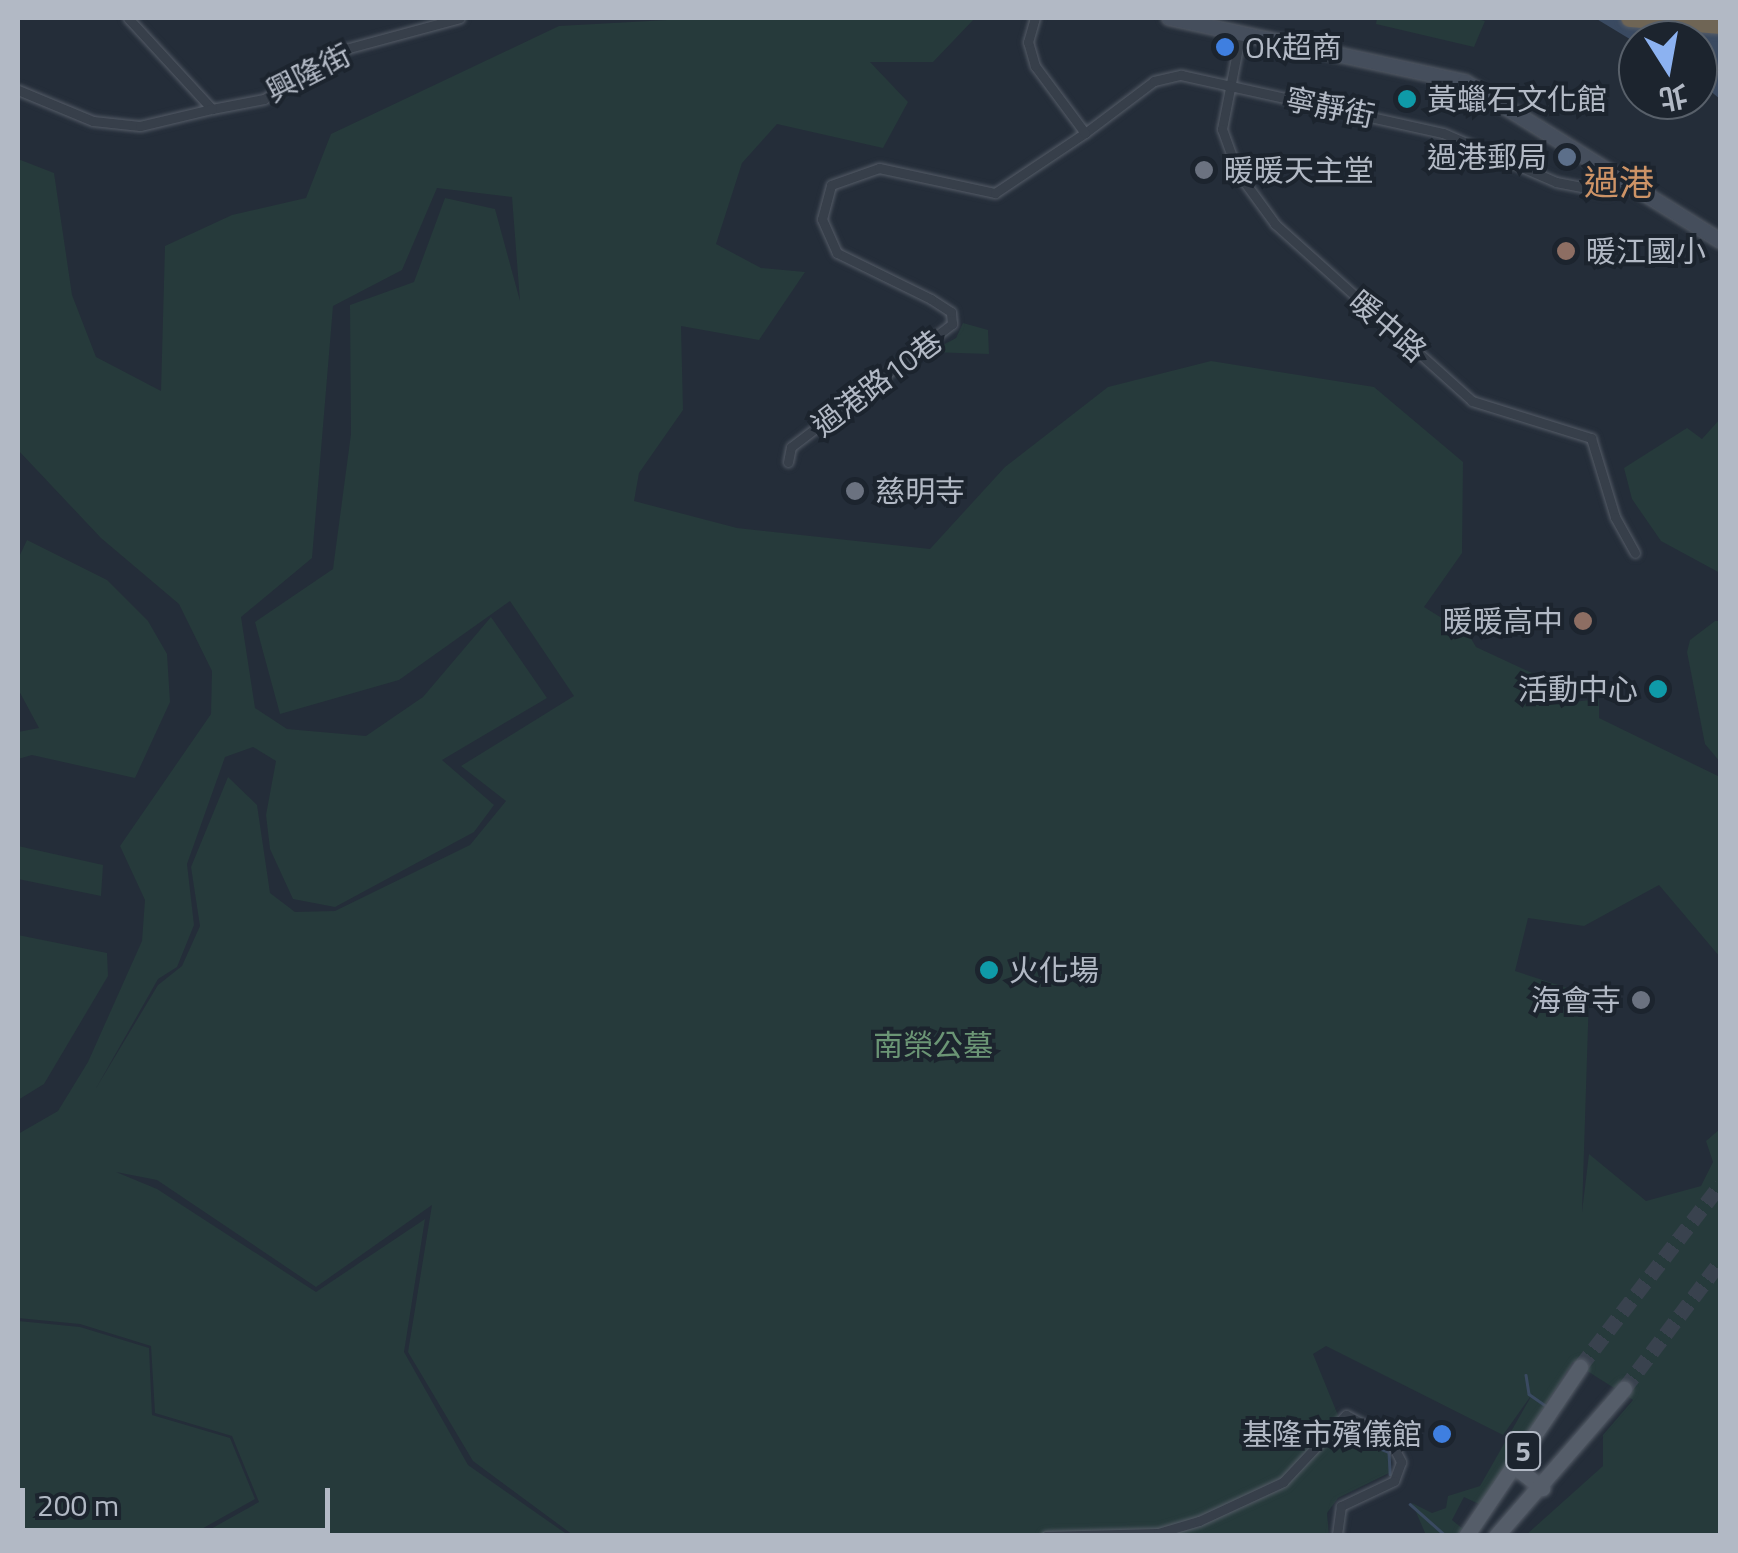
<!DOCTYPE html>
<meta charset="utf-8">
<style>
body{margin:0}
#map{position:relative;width:1738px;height:1553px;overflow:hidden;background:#242d39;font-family:"Titillium Web","Noto Sans TC",sans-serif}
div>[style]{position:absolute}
.green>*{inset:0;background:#263a3b}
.water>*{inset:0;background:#3a4a61}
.stream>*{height:2.5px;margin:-1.25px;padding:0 1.25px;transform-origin:1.25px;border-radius:1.25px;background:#3a4a61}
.primary-tunnel>*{height:15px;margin-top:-7.5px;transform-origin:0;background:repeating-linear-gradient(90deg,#39424e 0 15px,transparent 0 23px)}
.roads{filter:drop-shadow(0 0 2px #555c67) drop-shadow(0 0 2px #555c67)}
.street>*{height:9px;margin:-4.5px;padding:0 4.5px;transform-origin:4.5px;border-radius:4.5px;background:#373f4a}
.secondary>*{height:14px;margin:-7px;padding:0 7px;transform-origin:7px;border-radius:7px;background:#454e5c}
.primary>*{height:15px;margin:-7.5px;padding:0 7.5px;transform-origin:7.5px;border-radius:7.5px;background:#555d69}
.highway>*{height:18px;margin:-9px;padding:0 9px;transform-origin:9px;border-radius:9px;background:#6f6555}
.dots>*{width:28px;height:28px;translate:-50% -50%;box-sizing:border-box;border:5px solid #1c242e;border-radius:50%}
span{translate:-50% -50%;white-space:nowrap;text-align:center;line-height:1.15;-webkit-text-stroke:8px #1c242e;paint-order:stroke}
.shield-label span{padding:2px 8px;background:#1c242e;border:2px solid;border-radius:8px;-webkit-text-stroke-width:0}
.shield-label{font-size:28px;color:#b2b9c5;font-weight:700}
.poi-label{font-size:30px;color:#b2b9c5}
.left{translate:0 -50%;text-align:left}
.right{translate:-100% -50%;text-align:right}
.street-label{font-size:30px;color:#b2b9c5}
.park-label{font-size:30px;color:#6b9575}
.quarter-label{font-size:35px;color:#cd9366}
.frame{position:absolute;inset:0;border:20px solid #b2b9c5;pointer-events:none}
.north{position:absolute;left:1618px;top:20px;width:100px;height:100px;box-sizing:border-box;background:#1c242e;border:2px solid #58606a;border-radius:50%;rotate:169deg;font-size:28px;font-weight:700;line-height:40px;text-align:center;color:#b2b9c5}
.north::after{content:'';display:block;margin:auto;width:35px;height:45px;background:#8cb2f1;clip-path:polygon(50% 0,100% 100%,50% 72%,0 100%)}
.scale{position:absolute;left:20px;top:1488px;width:310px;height:45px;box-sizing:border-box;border:5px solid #b2b9c5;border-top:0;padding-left:12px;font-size:30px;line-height:35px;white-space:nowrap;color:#b2b9c5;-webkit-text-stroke:8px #1c242e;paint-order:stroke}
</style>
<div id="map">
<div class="green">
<div style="clip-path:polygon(evenodd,704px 18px,975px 18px,933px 62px,870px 62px,908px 102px,883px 148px,777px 124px,742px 163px,716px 244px,761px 268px,805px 272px,759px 340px,681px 326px,683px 410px,639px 473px,634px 501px,737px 528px,930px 549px,1005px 467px,1108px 387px,1211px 361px,1374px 387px,1463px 462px,1462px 553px,1424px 607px,1469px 635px,1476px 647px,1562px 687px,1572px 702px,1599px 699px,1599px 718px,1720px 777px,1720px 957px,1659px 885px,1584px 926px,1528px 918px,1515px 971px,1589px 995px,1582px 1212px,1589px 1154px,1646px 1201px,1701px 1186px,1713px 1162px,1706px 1141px,1720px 1129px,1720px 1535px,1526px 1535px,1603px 1466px,1603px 1435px,1633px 1400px,1573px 1362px,1481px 1505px,1464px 1497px,1452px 1520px,1463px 1529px,1457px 1535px,1426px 1535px,1412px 1503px,1432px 1513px,1446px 1508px,1448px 1496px,1480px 1486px,1533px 1393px,1503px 1435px,1326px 1346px,1313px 1354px,1344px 1430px,1387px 1446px,1391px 1472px,1338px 1498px,1327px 1513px,1329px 1535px,573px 1535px,473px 1461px,408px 1352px,432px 1205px,316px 1287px,157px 1180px,116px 1172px,157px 1189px,316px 1292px,425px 1219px,404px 1352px,468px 1465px,568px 1535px,200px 1535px,259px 1502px,232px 1436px,155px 1413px,151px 1346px,80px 1324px,18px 1318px,18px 1134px,58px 1111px,88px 1062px,142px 941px,145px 900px,120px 846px,211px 714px,212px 671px,179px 604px,101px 538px,18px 450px,18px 159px,54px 173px,72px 295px,96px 357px,161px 391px,165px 246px,232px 215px,306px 198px,331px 134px,559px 26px,704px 18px,437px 188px,512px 197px,520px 301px,495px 209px,445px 198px,414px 282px,350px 305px,351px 434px,333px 569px,255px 622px,280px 714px,399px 680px,510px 601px,574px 696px,461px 766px,506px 801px,470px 845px,335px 911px,295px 912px,270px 893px,257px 805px,228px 777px,191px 867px,200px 926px,182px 966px,158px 985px,95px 1090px,158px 979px,177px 967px,194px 925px,187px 864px,225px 757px,253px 747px,276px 761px,266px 815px,270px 849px,293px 899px,335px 907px,474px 832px,494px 805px,442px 760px,547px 698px,491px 617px,423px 697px,366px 736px,287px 729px,255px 708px,241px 617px,312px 558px,333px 306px,402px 270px,437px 188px)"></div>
<div style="clip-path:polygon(1377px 18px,1474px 18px,1485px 21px,1474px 47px,1376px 24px)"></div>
<div style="clip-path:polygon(963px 323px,988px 330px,989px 354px,930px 352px,956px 338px)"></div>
<div style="clip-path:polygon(1720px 419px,1720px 573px,1661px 541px,1632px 499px,1624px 468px,1687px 428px,1702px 439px)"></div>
<div style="clip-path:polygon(27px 540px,107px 580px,148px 621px,167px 654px,170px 702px,135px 778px,32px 755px,18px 759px,18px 732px,39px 728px,18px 689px,18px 559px)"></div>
<div style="clip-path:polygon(1715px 621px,1720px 621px,1720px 762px,1705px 744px,1687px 652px,1690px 640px)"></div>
<div style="clip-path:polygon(18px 846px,103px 865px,101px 896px,18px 879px)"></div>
<div style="clip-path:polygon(18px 935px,107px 953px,108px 976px,44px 1084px,18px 1100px)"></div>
<div style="clip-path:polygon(18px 1321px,80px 1327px,149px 1348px,152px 1415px,230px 1438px,255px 1499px,191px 1535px,18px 1535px)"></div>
</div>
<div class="water">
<div style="clip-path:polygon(1595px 18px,1720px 18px,1720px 99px,1698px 81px,1698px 40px,1638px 44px)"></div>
</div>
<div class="stream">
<div style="left:1526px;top:1375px;width:19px;rotate:81deg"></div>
<div style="left:1529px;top:1394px;width:19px;rotate:35deg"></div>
<div style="left:1341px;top:1433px;width:52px;rotate:21.6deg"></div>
<div style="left:1389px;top:1452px;width:22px;rotate:87deg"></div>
<div style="left:1410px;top:1504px;width:48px;rotate:41.6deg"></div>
</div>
<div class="primary-tunnel">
<div style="left:1580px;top:1367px;width:230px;rotate:-52.4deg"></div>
<div style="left:1624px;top:1389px;width:159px;rotate:-52.9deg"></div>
</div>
<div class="roads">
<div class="street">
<div style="left:128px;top:18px;width:124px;rotate:47.3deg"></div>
<div style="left:212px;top:109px;width:53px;rotate:-10.9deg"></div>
<div style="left:264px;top:99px;width:88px;rotate:-33deg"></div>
<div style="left:338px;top:51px;width:126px;rotate:-15.1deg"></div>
<div style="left:1241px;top:32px;width:99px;rotate:101.1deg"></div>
<div style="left:1222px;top:129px;width:47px;rotate:70deg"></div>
<div style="left:1238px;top:173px;width:63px;rotate:54deg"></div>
<div style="left:1275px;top:224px;width:265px;rotate:41.9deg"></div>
<div style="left:1472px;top:401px;width:125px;rotate:17.3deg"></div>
<div style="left:1591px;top:438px;width:83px;rotate:73.1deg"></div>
<div style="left:1615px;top:517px;width:41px;rotate:60.9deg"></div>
<div style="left:18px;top:90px;width:81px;rotate:22.5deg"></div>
<div style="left:93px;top:121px;width:47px;rotate:6.1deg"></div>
<div style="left:140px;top:126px;width:74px;rotate:-13.3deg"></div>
<div style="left:1085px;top:133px;width:86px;rotate:-37deg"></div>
<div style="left:1154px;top:81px;width:28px;rotate:-13deg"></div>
<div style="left:1181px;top:75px;width:268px;rotate:12.5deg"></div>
<div style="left:1443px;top:133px;width:123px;rotate:23.4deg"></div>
<div style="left:1556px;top:182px;width:52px;rotate:11.1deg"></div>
<div style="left:1607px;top:192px;width:24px;rotate:-22deg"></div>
<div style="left:788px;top:462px;width:15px;rotate:-79deg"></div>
<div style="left:791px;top:447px;width:203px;rotate:-37.4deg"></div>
<div style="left:952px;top:324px;width:12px;rotate:-95deg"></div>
<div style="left:951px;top:312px;width:24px;rotate:-147deg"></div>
<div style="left:931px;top:299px;width:105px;rotate:-153.9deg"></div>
<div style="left:837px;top:253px;width:37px;rotate:-114deg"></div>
<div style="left:822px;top:219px;width:35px;rotate:-75deg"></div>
<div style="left:831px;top:185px;width:51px;rotate:-19.5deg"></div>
<div style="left:879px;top:168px;width:119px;rotate:12.2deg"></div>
<div style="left:995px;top:193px;width:108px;rotate:-33.7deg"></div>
<div style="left:1085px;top:133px;width:84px;rotate:-126.7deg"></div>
<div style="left:1035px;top:66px;width:25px;rotate:-106deg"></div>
<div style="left:1028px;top:42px;width:25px;rotate:-74deg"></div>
<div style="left:1046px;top:1536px;width:112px;rotate:-1.5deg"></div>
<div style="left:1158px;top:1533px;width:43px;rotate:-16.3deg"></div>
<div style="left:1199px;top:1521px;width:93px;rotate:-24.9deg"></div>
<div style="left:1283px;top:1482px;width:92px;rotate:-46.8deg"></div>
<div style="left:1346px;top:1415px;width:49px;rotate:28.1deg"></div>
<div style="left:1389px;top:1438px;width:27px;rotate:63deg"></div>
<div style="left:1401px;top:1462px;width:20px;rotate:110deg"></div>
<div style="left:1394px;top:1481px;width:59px;rotate:154.7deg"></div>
<div style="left:1341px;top:1506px;width:30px;rotate:98deg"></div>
</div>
<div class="secondary">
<div style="left:1169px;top:18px;width:303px;rotate:12.2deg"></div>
<div style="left:1465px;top:82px;width:301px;rotate:31.9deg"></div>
</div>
<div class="primary">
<div style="left:1514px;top:1466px;width:36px;rotate:38deg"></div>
<div style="left:1466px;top:1536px;width:204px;rotate:-56deg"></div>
<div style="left:1496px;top:1536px;width:195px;rotate:-49deg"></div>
</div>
<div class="highway">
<div style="left:1630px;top:18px;width:90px;rotate:4.4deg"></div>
</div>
</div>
<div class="dots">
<div style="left:1225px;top:47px;background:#3f7fe0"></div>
<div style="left:1407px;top:99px;background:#0f9aa8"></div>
<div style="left:1567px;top:157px;background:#5c6f8a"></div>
<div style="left:1204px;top:170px;background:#6b7280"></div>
<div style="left:1566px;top:251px;background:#8d6e63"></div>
<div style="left:855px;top:491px;background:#6b7280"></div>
<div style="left:1583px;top:621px;background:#8d6e63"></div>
<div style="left:1658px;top:689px;background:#0f9aa8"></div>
<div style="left:989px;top:970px;background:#0f9aa8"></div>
<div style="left:1641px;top:1000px;background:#6b7280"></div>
<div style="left:1442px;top:1434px;background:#3f7fe0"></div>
</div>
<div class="shield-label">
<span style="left:1523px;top:1451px">5</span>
</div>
<div class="poi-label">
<span class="left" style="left:1245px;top:47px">OK超商</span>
<span class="left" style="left:1427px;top:99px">黃蠟石文化館</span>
<span class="right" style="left:1547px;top:157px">過港郵局</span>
<span class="left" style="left:1224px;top:170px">暖暖天主堂</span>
<span class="left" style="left:1586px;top:251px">暖江國小</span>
<span class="left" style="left:875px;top:491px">慈明寺</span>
<span class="right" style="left:1563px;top:621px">暖暖高中</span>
<span class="right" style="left:1638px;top:689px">活動中心</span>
<span class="left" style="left:1009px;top:970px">火化場</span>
<span class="right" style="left:1621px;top:1000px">海會寺</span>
<span class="right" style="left:1422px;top:1434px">基隆市殯儀館</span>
</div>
<div class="street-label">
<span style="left:308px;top:73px;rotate:-27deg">興隆街</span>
<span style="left:1330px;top:107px;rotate:12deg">寧靜街</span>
<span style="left:1388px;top:326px;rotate:41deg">暖中路</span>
<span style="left:877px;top:383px;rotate:-37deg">過港路10巷</span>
</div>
<div class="park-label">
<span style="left:933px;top:1045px">南榮公墓</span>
</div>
<div class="quarter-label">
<span style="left:1619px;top:182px">過港</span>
</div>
<div class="frame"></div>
<div class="north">北</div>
<div class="scale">200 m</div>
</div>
